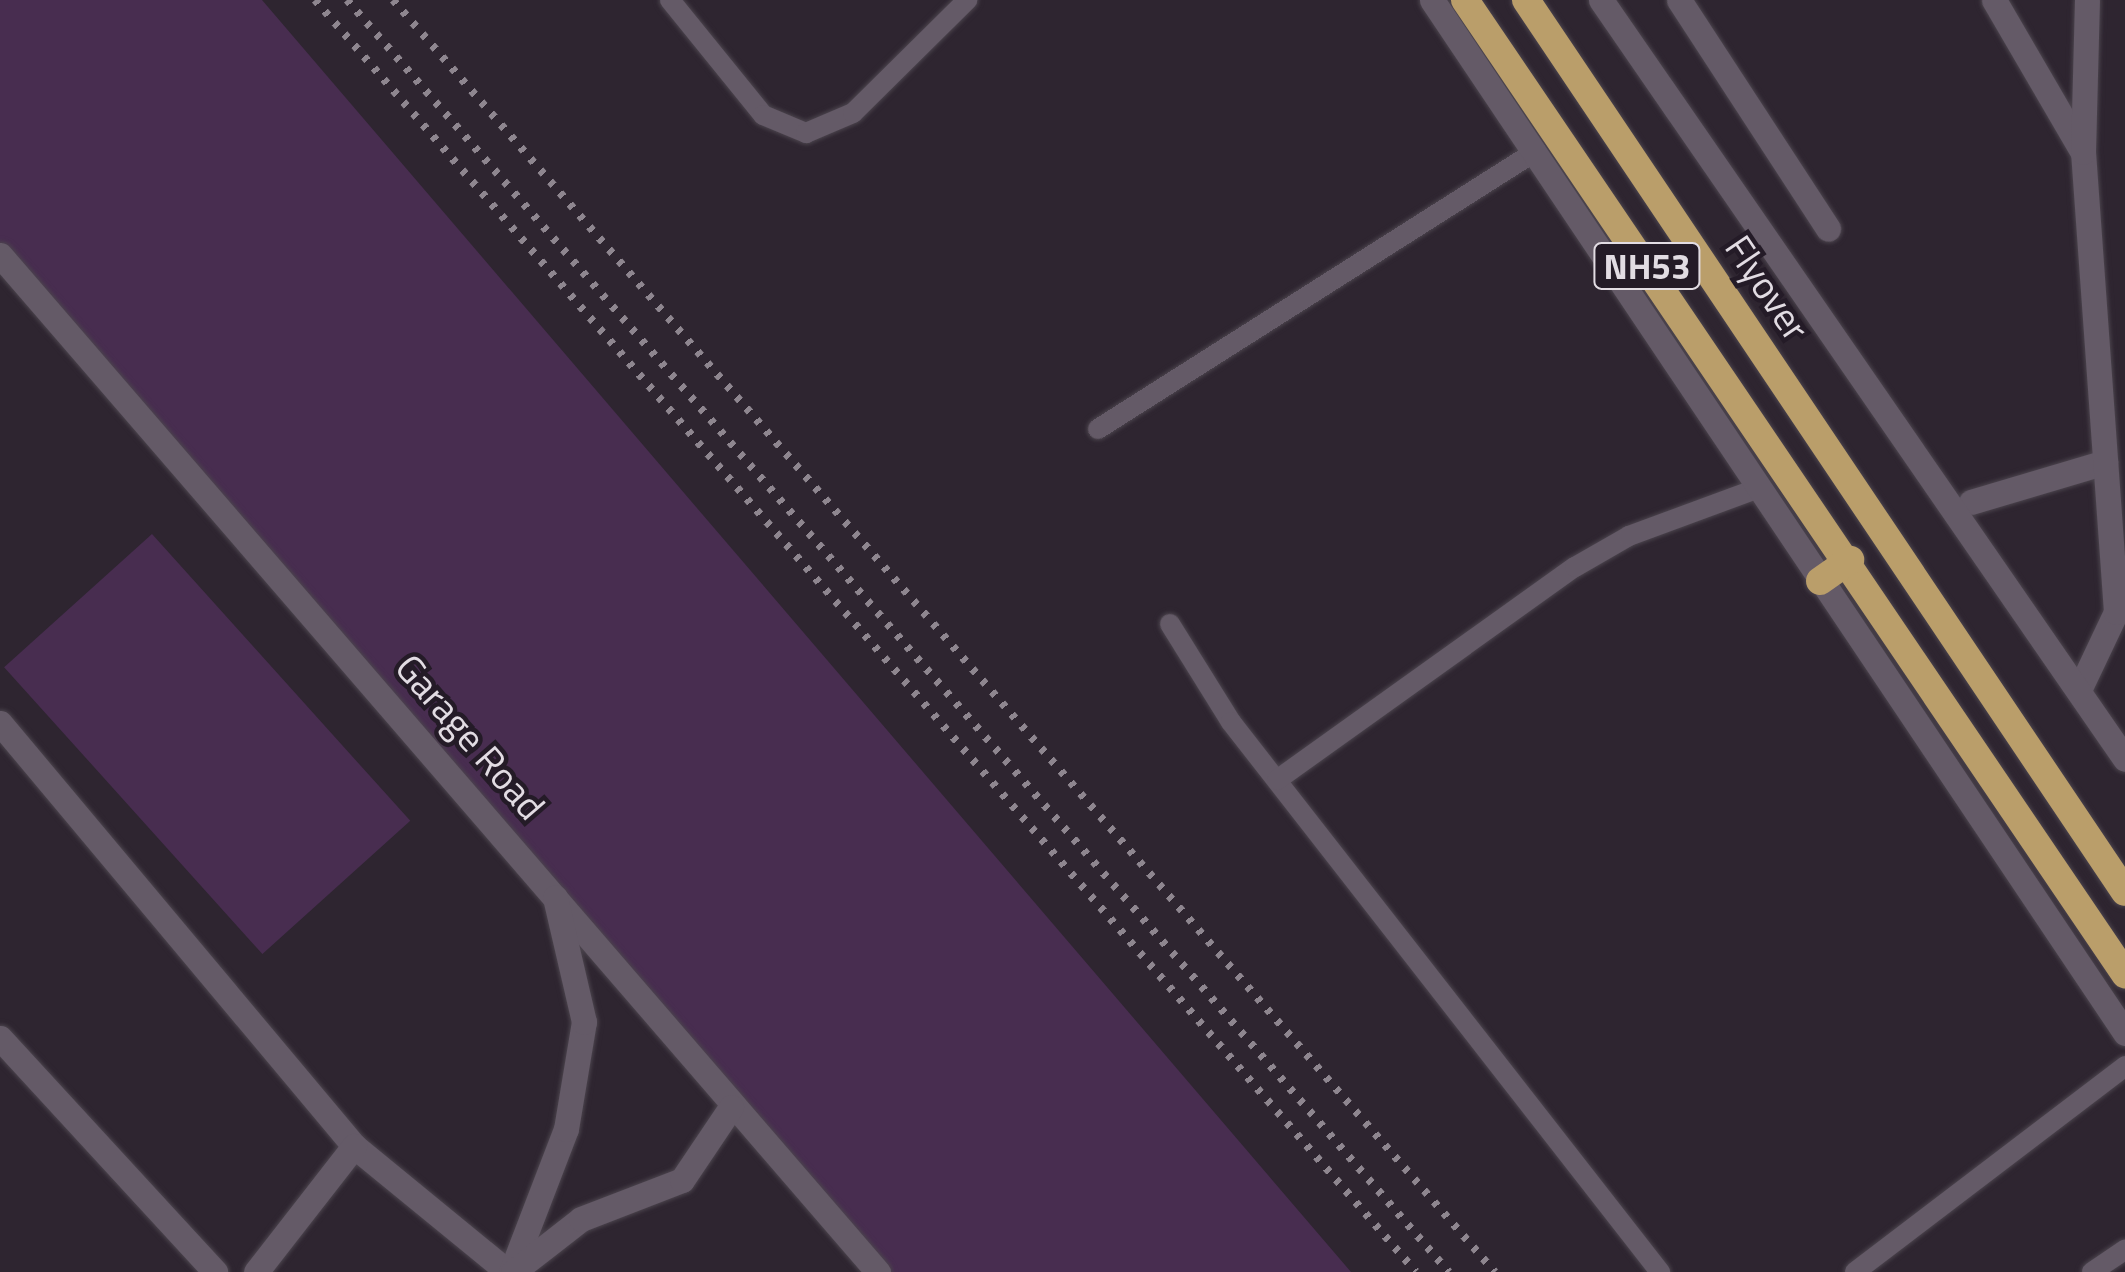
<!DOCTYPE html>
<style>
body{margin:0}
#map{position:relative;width:2125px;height:1272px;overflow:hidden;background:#2e2530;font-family:"Titillium Web",sans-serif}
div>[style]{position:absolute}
.green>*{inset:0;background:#482d50;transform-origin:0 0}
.roads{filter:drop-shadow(0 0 2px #4b444d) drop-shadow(0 0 2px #4b444d)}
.service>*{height:20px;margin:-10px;padding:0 10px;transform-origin:10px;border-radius:10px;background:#645a67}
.minor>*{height:25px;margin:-12.5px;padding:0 12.5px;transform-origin:12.5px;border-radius:12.5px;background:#645a67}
.tertiary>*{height:25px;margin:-12.5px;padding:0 12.5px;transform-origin:12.5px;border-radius:12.5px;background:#645a67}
.trunk>*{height:28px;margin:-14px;padding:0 14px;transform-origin:14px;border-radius:14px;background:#ba9e6a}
.rail>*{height:8px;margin-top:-4px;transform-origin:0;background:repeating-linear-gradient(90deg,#8e868f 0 5px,transparent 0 15px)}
span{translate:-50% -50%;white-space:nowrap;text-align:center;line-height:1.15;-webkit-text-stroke:9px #241b27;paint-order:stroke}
.shield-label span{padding:2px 8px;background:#241b27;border:2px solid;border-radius:8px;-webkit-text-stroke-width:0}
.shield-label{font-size:35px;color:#e2dce3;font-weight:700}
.street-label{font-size:38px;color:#e2dce3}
</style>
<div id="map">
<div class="green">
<div style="clip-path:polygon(0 0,262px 0,1351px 1272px,878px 1272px,0 254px)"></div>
<div style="left:152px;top:534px;width:386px;height:199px;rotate:48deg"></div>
</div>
<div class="roads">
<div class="service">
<div style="left:670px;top:0;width:148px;rotate:51deg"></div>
<div style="left:763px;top:115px;width:47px;rotate:22.7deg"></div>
<div style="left:806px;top:133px;width:51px;rotate:-23.1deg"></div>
<div style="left:853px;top:113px;width:161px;rotate:-44.7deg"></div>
<div style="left:1098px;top:429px;width:519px;rotate:-32.4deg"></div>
<div style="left:1170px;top:624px;width:115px;rotate:58.1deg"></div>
<div style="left:1231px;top:722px;width:698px;rotate:52.05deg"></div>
<div style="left:1277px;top:780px;width:366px;rotate:-35.6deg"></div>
<div style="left:1575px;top:567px;width:62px;rotate:-29.9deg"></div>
<div style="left:1629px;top:536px;width:139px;rotate:-20.3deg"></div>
<div style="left:1855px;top:1272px;width:340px;rotate:-37.3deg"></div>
<div style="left:2092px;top:1272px;width:40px;rotate:-34deg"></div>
</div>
<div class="minor">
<div style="left:1679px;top:0;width:273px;rotate:56.9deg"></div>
<div style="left:1994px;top:0;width:175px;rotate:59.8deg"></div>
<div style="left:1971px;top:502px;width:140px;rotate:-16.6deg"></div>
<div style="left:2080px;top:688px;width:84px;rotate:-64.7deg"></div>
<div style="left:2116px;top:612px;width:461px;rotate:-94.1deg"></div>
<div style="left:2083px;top:152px;width:152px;rotate:-88.5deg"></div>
<div style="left:0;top:723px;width:552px;rotate:50.07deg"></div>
<div style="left:354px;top:1146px;width:199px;rotate:39.3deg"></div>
<div style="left:0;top:1038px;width:318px;rotate:47.4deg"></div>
<div style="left:256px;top:1272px;width:160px;rotate:-52.1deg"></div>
</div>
<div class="tertiary">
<div style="left:1432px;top:0;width:1244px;rotate:56.14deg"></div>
<div style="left:1601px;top:0;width:922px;rotate:55.38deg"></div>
<div style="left:0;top:255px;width:1344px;rotate:49.2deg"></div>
<div style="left:511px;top:1272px;width:153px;rotate:-69deg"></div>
<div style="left:566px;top:1129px;width:109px;rotate:-80.5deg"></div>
<div style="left:584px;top:1022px;width:128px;rotate:-103.1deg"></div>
<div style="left:513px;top:1272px;width:86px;rotate:-37.9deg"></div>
<div style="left:581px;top:1219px;width:108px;rotate:-21.1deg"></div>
<div style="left:682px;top:1180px;width:88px;rotate:-56.1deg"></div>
</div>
<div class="trunk">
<div style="left:1465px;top:0;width:1177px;rotate:55.88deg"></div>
<div style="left:1526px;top:0;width:1074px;rotate:56.12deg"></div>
<div style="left:1820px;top:581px;width:37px;rotate:-35deg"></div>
</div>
</div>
<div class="rail">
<div style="left:315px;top:0;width:1682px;rotate:49.12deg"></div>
<div style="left:347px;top:0;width:1683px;rotate:49.1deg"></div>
<div style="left:393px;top:0;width:1683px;rotate:49.1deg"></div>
</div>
<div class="shield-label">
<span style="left:1647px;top:266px">NH53</span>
</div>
<div class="street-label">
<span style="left:1767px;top:288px;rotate:56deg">Flyover</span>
<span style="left:470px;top:737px;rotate:49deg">Garage Road</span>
</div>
</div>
